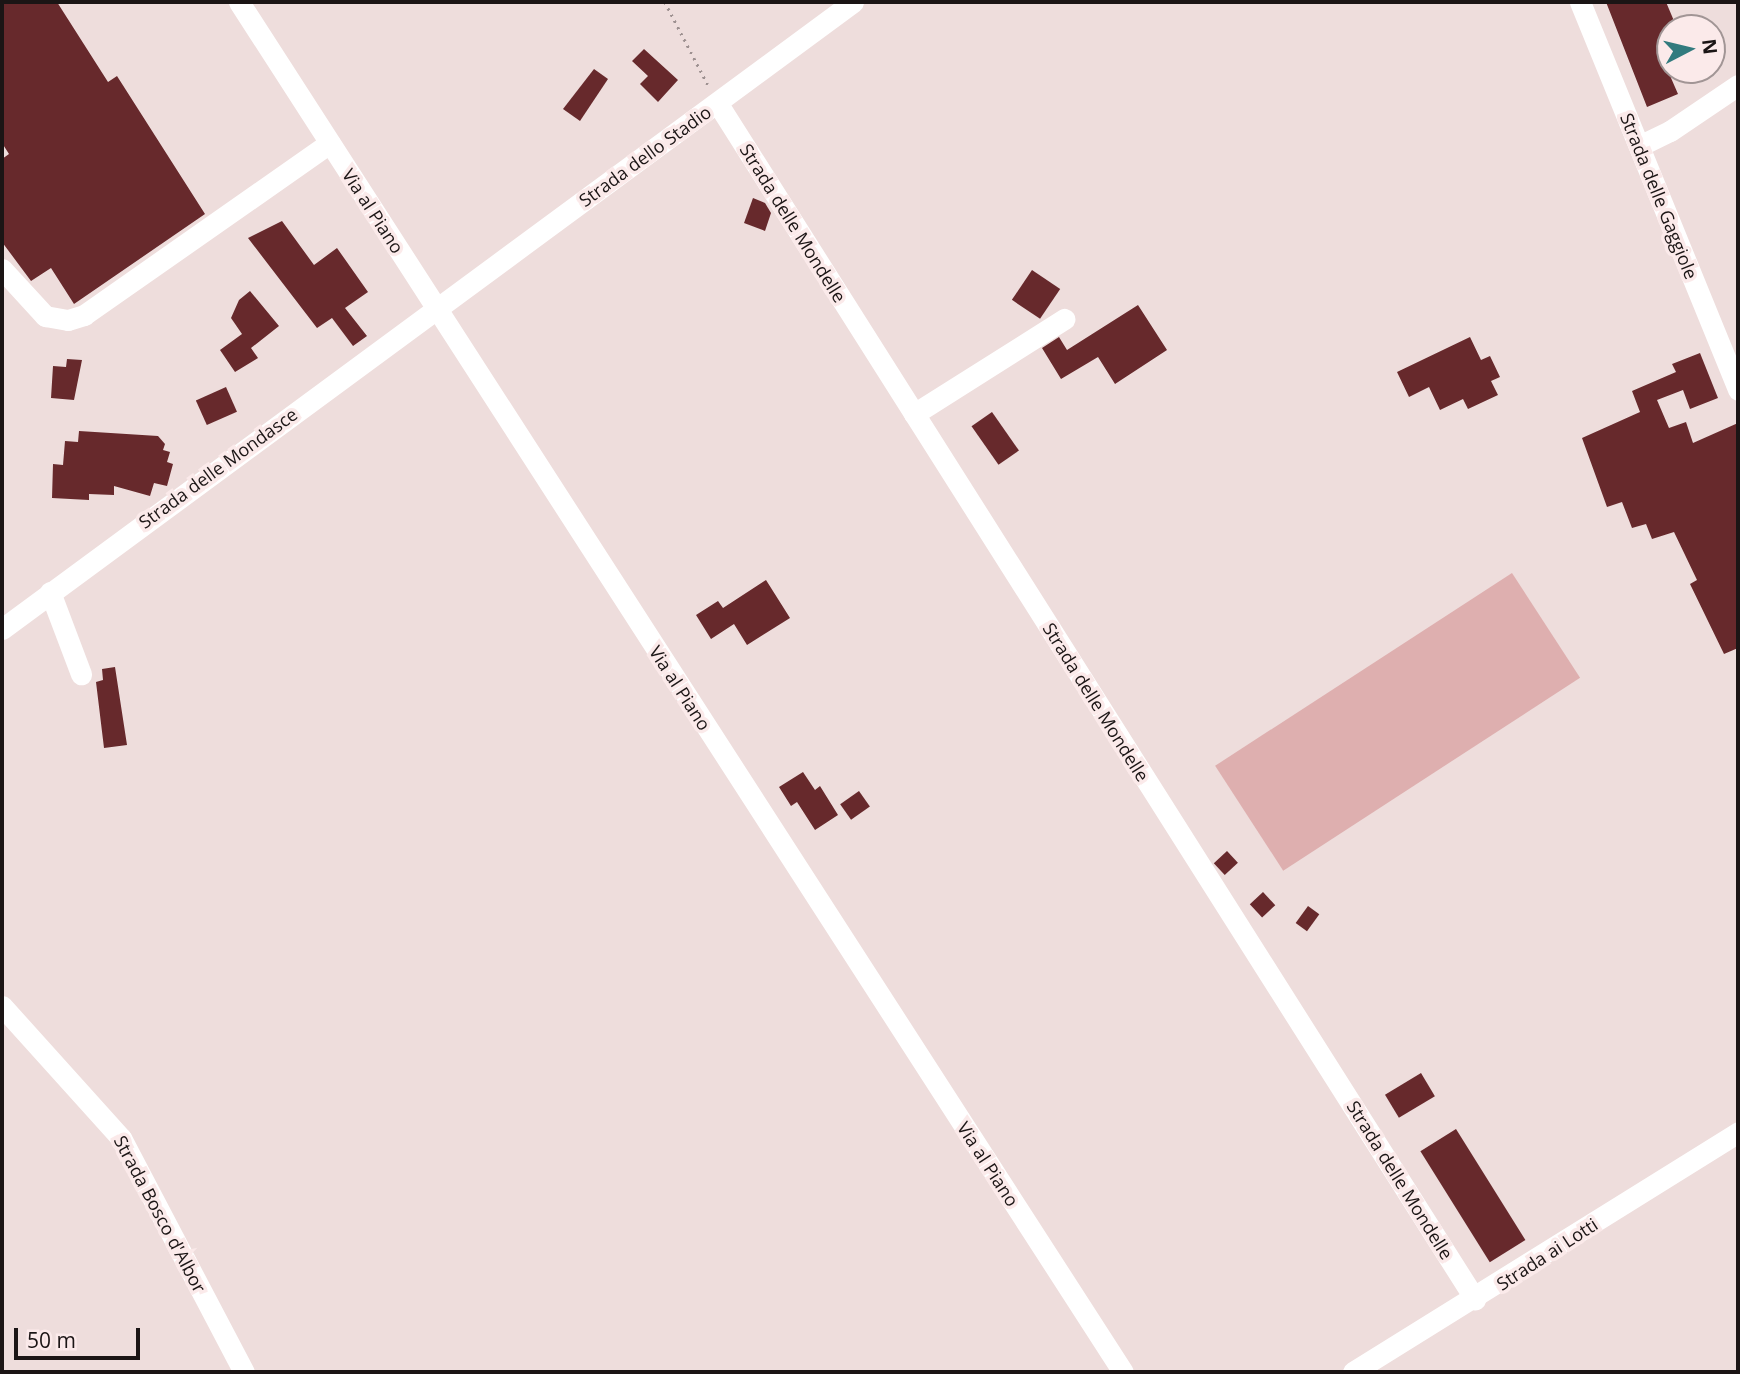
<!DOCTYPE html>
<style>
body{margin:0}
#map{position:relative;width:1740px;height:1374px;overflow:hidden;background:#eedddc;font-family:"Open Sans",sans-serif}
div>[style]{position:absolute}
.green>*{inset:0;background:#deafaf;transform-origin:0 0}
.building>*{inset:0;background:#67292c;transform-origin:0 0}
.path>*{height:2.5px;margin-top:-1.25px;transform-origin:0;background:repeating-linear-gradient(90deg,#9d9090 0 2px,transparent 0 7px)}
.minor>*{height:21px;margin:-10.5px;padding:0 10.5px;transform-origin:10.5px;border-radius:10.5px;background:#fff}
span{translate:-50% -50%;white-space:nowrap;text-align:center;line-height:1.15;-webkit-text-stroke:7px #fbeaea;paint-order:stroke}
.street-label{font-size:18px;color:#1b1515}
.frame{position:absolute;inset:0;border:4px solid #1b1515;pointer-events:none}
.north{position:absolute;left:1656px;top:14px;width:70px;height:70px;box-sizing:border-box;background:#fbeaea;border:2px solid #a19595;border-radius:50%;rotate:83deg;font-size:19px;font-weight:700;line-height:28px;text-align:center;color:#1b1515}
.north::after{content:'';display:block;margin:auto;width:24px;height:32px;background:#327b7e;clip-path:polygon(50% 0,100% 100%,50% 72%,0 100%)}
.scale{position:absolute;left:14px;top:1328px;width:126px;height:32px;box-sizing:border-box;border:4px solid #1b1515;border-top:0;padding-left:9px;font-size:21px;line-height:24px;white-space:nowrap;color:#1b1515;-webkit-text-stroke:5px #fbeaea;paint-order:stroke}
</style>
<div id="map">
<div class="green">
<div style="left:1512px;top:573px;width:125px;height:354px;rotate:57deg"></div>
</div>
<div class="building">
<div style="clip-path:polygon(2px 2px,57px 2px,108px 82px,117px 76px,205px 214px,74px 304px,51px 268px,31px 281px,2px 242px,2px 159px,9px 154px,2px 143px)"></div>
<div style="clip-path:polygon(1606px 2px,1666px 2px,1677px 28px,1670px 28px,1668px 71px,1678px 94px,1647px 107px)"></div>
<div style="clip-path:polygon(644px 49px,678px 80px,658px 102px,640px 84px,648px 76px,632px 61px)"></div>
<div style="clip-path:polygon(594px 69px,608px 79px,580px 121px,563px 109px)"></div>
<div style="clip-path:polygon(753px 198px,765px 203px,771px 213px,765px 231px,744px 223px)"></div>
<div style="clip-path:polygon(282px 221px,314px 265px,337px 248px,368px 292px,345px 308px,367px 336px,353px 346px,332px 318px,317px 328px,248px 238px)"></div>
<div style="left:1032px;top:270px;width:34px;height:36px;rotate:34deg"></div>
<div style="clip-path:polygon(250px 291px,279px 326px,251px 348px,258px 358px,235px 372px,220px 350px,242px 334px,231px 318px,239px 300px)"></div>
<div style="clip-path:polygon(1138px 305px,1167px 350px,1115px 384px,1098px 357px,1061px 379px,1042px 348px,1059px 337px,1067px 350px)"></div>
<div style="clip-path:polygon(1470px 337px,1481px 360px,1490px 356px,1500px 377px,1491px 381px,1498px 395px,1468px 409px,1463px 399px,1440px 410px,1429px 387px,1409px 397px,1397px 372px)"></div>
<div style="clip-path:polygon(1700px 353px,1718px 398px,1690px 409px,1683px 390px,1657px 400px,1669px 428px,1686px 422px,1693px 443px,1738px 423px,1738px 648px,1724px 654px,1690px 584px,1697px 580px,1674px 532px,1652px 539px,1646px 524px,1632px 528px,1622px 502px,1607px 507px,1582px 438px,1640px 412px,1632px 391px,1676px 372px,1672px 364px)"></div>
<div style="clip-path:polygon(67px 359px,82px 360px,74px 400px,51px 398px,53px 366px,66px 367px)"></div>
<div style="left:226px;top:387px;width:27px;height:33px;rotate:66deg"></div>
<div style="left:992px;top:412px;width:47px;height:25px;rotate:55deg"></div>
<div style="clip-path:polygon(79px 431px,158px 436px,165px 444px,163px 450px,170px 452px,167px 462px,173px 464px,167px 486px,154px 483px,150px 496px,114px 486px,114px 495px,89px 494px,89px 500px,52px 498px,53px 464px,63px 465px,65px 441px,78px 442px)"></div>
<div style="clip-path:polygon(766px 580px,790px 618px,747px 645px,734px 624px,711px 639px,696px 615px,718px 601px,723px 608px)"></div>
<div style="clip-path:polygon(115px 667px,127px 745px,104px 748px,96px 682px,103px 680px,102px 669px)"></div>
<div style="clip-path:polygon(803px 772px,815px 790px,820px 786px,838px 815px,815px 830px,797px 802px,791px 806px,779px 787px)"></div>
<div style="left:859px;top:791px;width:19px;height:23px;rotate:55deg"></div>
<div style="left:1227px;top:851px;width:16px;height:18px;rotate:47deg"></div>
<div style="left:1263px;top:892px;width:18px;height:18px;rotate:47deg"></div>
<div style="left:1308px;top:906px;width:14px;height:21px;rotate:36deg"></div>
<div style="left:1421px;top:1073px;width:27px;height:42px;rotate:59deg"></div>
<div style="left:1456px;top:1129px;width:131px;height:42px;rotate:58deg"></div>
</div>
<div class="path">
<div style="left:665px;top:2px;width:93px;rotate:62.6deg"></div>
</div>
<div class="minor">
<div style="left:239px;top:2px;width:1630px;rotate:57.17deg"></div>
<div style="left:1580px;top:2px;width:419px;rotate:67.8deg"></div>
<div style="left:718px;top:104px;width:1415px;rotate:57.65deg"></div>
<div style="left:1639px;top:146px;width:34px;rotate:-26deg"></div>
<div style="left:1670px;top:131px;width:82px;rotate:-34.1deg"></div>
<div style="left:2px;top:269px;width:64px;rotate:47.5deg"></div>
<div style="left:45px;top:316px;width:23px;rotate:10deg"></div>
<div style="left:68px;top:320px;width:17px;rotate:-17deg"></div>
<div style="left:84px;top:315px;width:300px;rotate:-35deg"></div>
<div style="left:914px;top:414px;width:178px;rotate:-32.3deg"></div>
<div style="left:50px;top:592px;width:88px;rotate:69.3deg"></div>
<div style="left:2px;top:629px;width:1057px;rotate:-36.38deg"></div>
<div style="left:2px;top:1006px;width:178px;rotate:48deg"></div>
<div style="left:121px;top:1138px;width:264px;rotate:62.3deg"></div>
<div style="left:1353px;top:1372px;width:454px;rotate:-31.9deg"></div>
</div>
<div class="street-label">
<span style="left:645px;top:156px;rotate:-36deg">Strada dello Stadio</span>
<span style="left:1659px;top:196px;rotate:68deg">Strada delle Gaggiole</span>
<span style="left:373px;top:211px;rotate:57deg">Via al Piano</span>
<span style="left:793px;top:223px;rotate:58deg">Strada delle Mondelle</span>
<span style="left:218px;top:468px;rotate:-36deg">Strada delle Mondasce</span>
<span style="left:680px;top:688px;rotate:57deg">Via al Piano</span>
<span style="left:1096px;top:702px;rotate:58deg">Strada delle Mondelle</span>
<span style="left:988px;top:1164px;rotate:57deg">Via al Piano</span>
<span style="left:1400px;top:1180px;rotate:58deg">Strada delle Mondelle</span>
<span style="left:160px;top:1214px;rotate:62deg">Strada Bosco d'Albor</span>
<span style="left:1547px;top:1254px;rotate:-33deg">Strada ai Lotti</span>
</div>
<div class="frame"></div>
<div class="north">N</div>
<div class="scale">50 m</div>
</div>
